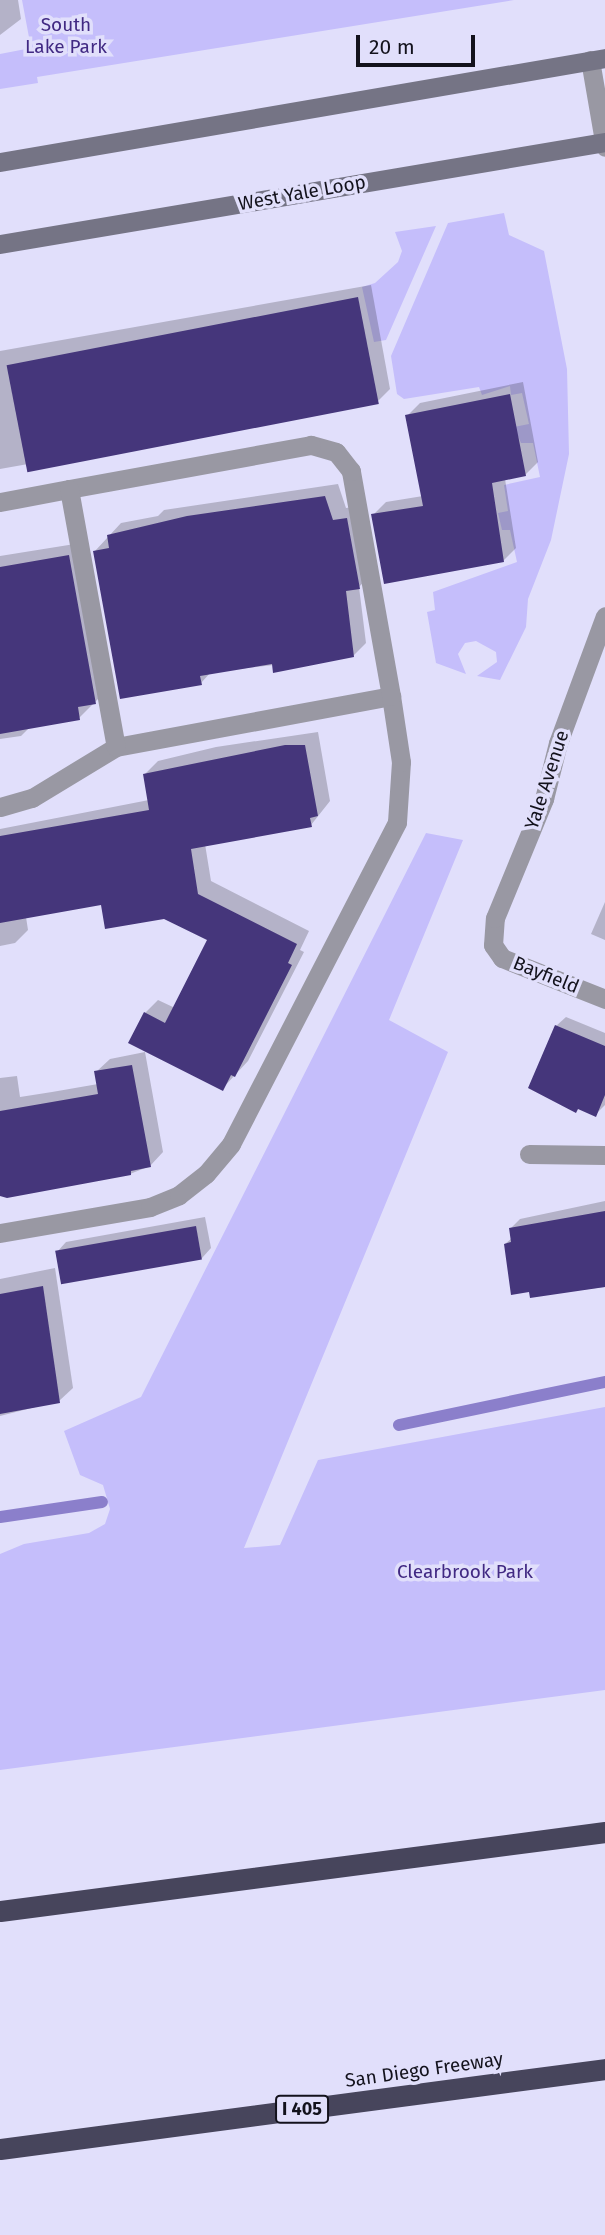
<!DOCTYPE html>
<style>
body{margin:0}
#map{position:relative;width:605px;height:2235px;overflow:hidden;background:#e1dffb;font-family:"Fira Sans",sans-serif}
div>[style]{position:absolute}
.green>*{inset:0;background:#c5befb}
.shadow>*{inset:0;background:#0003}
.stream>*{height:12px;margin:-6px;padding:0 6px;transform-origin:6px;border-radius:6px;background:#8b7fcb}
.building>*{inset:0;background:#45367b;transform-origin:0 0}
.service>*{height:19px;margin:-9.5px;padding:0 9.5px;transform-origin:9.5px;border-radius:9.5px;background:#9998a3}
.minor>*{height:19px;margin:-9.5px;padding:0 9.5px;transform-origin:9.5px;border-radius:9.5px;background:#9998a3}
.tertiary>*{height:19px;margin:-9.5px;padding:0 9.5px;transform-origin:9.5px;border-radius:9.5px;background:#9998a3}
.secondary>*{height:19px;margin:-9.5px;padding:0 9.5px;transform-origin:9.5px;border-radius:9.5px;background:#757485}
.motorway>*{height:21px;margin:-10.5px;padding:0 10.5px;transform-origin:10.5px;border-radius:10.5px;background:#47455c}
span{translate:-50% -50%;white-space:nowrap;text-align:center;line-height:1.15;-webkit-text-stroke:7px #e1dffb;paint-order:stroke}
.shield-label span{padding:2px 5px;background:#e1dffb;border:2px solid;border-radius:5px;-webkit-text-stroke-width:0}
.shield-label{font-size:18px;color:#13121c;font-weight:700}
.park-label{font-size:19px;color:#412983}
.street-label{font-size:19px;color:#13121c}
.scale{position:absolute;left:356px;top:35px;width:119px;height:32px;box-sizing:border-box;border:4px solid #13121c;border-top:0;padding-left:9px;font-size:21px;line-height:24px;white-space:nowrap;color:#13121c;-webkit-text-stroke:5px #e1dffb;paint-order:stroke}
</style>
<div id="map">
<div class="green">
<div style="clip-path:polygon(22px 0,514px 0,37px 77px,38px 83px,0 89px,0 54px,31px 48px)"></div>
<div style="clip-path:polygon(504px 213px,509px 235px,544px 251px,567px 369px,569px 454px,551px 540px,528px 599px,526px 627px,500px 680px,477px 676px,497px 662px,496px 652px,476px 641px,465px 643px,458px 654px,466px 674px,436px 663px,427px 612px,435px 610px,433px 592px,517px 562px,510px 530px,502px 530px,498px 513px,508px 511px,504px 485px,540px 477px,533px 443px,521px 443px,514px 427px,529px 424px,522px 393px,511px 395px,510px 386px,482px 395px,479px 387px,404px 399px,397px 394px,391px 356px,448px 223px)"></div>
<div style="clip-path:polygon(436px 226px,386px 340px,374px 342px,362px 287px,375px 283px,398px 262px,402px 251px,395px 232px)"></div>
<div style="clip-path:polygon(426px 833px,463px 840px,389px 1020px,448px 1052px,244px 1548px,280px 1545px,318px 1460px,605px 1407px,605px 1690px,0 1770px,0 1554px,24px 1544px,89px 1533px,105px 1524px,110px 1509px,103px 1485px,80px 1475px,64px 1431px,141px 1397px)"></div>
</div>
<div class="shadow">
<div style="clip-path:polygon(0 0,18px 0,21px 19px,0 35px)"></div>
<div style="clip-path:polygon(371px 285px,390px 389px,377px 402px,0 469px,0 351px)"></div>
<div style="clip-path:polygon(523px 382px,538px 462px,525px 475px,505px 479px,516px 548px,503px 561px,373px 515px,386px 502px,423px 496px,407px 416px,420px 403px)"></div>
<div style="clip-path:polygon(338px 484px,346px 508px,359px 506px,371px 574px,359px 587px,366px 643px,353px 656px,211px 672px,201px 683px,95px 551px,121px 523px,158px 516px,164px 510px)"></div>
<div style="clip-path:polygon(81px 543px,108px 689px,79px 718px,30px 727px,21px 736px,0 739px,0 556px)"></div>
<div style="clip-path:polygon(318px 732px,330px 801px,311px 825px,205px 844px,211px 881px,309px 931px,300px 950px,304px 952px,248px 1061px,222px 1089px,145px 1013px,158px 1000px,175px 1008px,210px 940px,165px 917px,103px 903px,26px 917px,28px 930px,15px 943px,0 946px,0 829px,149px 800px,145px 774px,158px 761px,216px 747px)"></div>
<div style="clip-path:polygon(605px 902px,605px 940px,591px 934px)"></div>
<div style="clip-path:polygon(566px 1017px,605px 1033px,605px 1105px,595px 1115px,579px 1108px,556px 1026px)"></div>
<div style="clip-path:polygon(145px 1052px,163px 1152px,150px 1166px,130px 1174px,0 1195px,0 1078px,17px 1076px,20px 1097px,52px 1092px,98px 1084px,96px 1072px,110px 1059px)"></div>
<div style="clip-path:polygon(605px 1201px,605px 1287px,532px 1296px,505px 1244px,512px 1238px,511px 1228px,520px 1219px)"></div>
<div style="clip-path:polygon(205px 1217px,211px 1248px,202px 1258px,57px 1252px,66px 1242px)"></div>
<div style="clip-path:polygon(55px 1268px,73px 1388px,59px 1401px,0 1416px,0 1279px)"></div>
</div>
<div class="stream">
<div style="left:399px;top:1425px;width:210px;rotate:-11.8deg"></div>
<div style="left:0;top:1517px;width:103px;rotate:-8.4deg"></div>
</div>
<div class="building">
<div style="left:358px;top:297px;width:109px;height:358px;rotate:79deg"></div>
<div style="clip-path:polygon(510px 394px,526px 476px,492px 483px,504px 562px,384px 584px,371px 514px,423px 506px,405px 415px)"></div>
<div style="clip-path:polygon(325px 496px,333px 520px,347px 518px,360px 589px,346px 591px,354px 657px,273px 673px,272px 664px,200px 676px,202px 685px,120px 699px,93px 551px,109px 548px,107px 535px,187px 516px)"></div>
<div style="clip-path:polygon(69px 555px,96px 704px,78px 707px,80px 720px,0 734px,0 567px)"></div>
<div style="clip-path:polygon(285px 745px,305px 745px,318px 816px,310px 818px,312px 827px,191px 849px,198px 894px,297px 944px,288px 963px,292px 965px,235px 1077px,231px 1075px,223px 1091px,128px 1043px,144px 1012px,165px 1023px,207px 940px,164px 919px,105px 929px,101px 905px,0 923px,0 836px,149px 810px,143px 774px)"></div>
<div style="clip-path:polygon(555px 1025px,605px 1046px,605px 1095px,596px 1117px,578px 1109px,576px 1113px,528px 1088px)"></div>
<div style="clip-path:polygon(132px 1065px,151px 1167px,131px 1171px,131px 1175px,7px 1198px,0 1196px,0 1111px,98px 1094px,94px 1071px)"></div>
<div style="clip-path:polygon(605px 1211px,605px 1287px,530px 1298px,529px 1292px,511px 1295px,504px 1244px,511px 1242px,509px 1228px)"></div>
<div style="left:196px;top:1226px;width:34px;height:143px;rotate:80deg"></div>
<div style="clip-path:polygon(43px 1286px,60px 1403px,0 1414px,0 1294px)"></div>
</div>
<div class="service">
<div style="left:0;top:502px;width:70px;rotate:-10.7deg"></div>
<div style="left:0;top:807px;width:33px;rotate:-16deg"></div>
<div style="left:32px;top:798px;width:98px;rotate:-31.3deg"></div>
<div style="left:116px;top:747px;width:280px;rotate:-10.5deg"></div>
<div style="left:529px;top:1154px;width:76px;rotate:0.8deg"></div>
<div style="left:0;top:1233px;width:152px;rotate:-9.8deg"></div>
<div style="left:150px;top:1207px;width:31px;rotate:-22deg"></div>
<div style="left:179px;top:1195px;width:34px;rotate:-38deg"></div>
<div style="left:206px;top:1174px;width:39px;rotate:-50deg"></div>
<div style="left:231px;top:1144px;width:362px;rotate:-62.7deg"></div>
<div style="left:397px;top:822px;width:60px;rotate:-86.2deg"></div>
<div style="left:401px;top:762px;width:67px;rotate:-98.6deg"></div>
<div style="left:391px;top:696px;width:229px;rotate:-100.1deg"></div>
<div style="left:351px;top:471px;width:24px;rotate:-128deg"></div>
<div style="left:336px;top:452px;width:26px;rotate:-164deg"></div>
<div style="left:311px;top:445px;width:246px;rotate:169.7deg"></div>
<div style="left:69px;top:489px;width:262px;rotate:79.7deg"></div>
</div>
<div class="minor">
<div style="left:493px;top:945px;width:16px;rotate:55deg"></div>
<div style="left:502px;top:958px;width:111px;rotate:21.7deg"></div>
</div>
<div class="tertiary">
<div style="left:590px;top:60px;width:88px;rotate:80.2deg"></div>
<div style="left:493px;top:945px;width:27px;rotate:-86deg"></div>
<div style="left:495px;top:918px;width:129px;rotate:-67.6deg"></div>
<div style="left:544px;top:799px;width:58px;rotate:-76deg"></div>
<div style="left:558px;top:743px;width:135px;rotate:-69.7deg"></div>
</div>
<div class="secondary">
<div style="left:0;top:162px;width:614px;rotate:-9.75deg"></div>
<div style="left:0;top:244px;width:614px;rotate:-9.57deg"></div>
</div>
<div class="motorway">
<div style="left:0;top:1911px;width:610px;rotate:-7.44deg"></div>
<div style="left:0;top:2149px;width:610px;rotate:-7.53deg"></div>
</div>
<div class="shield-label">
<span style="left:302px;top:2109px">I 405</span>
</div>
<div class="park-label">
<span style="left:66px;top:36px">South<br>Lake Park</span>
<span style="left:465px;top:1572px">Clearbrook Park</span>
</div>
<div class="street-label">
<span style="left:302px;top:193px;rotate:-10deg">West Yale Loop</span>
<span style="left:547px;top:780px;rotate:-72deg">Yale Avenue</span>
<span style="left:546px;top:975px;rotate:22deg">Bayfield</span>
<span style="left:424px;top:2070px;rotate:-8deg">San Diego Freeway</span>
</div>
<div class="scale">20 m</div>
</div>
